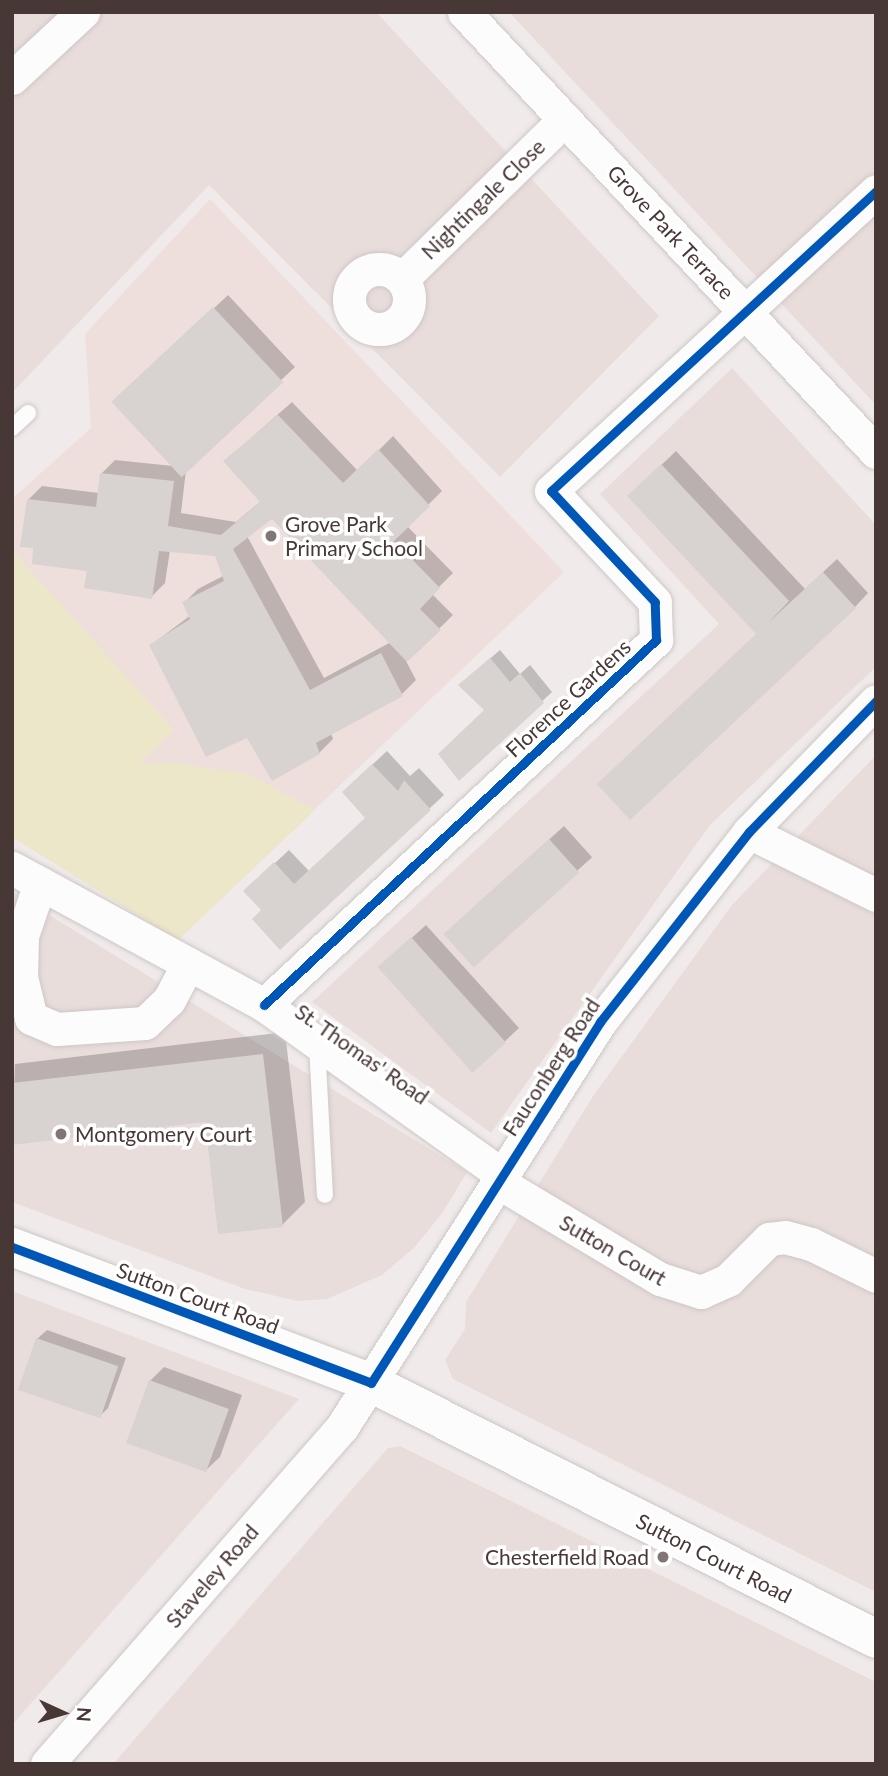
<!DOCTYPE html>
<style>
body{margin:0}
#map{position:relative;width:888px;height:1776px;overflow:hidden;background:#f0ebea;font-family:Lato,sans-serif}
div>[style]{position:absolute}
.residential>*{inset:0;background:#e9dddb}
.education>*{inset:0;background:#eedfdc}
.green>*{inset:0;background:#ece7c9}
.shadow>*{inset:0;background:#0003;transform-origin:0 0}
.building>*{inset:0;background:#d8d2d0;transform-origin:0 0}
.roads{filter:drop-shadow(0 0 2px #cdc7c6) drop-shadow(0 0 2px #cdc7c6)}
.service>*{height:16px;margin:-8px;padding:0 8px;transform-origin:8px;border-radius:8px;background:#fdfcfc}
.minor>*{height:33px;margin:-16.5px;padding:0 16.5px;transform-origin:16.5px;border-radius:16.5px;background:#fdfcfc}
.minor>.ring{margin:-16.5px;padding:0;box-sizing:content-box;background:none;border:33px solid #fdfcfc;border-radius:50%}
.tertiary>*{height:38px;margin:-19px;padding:0 19px;transform-origin:19px;border-radius:19px;background:#fdfcfc}
.cycleway>*{height:9px;margin:-4.5px;padding:0 4.5px;transform-origin:4.5px;border-radius:4.5px;background:#0057b8}
.dots>*{width:19px;height:19px;translate:-50% -50%;box-sizing:border-box;border:4px solid #fff;border-radius:50%}
span{translate:-50% -50%;white-space:nowrap;text-align:center;line-height:1.15;-webkit-text-stroke:7px #fff;paint-order:stroke}
.street-label{font-size:21px;color:#473735}
.poi-label{font-size:21px;color:#473735}
.left{translate:0 -50%;text-align:left}
.right{translate:-100% -50%;text-align:right}
.frame{position:absolute;inset:0;border:14px solid #473735;pointer-events:none}
.north{position:absolute;left:28px;top:1678px;width:70px;height:70px;-webkit-text-stroke:5px #fff;paint-order:stroke;rotate:94deg;font-size:19px;font-weight:700;line-height:28px;text-align:center;color:#473735}
.north::after{content:'';display:block;margin:auto;width:24px;height:32px;background:#473735;clip-path:polygon(50% 0,100% 100%,50% 72%,0 100%)}
</style>
<div id="map">
<div class="residential">
<div style="clip-path:polygon(12px 12px,376px 12px,659px 316px,500px 477px,209px 185px,12px 393px)"></div>
<div style="clip-path:polygon(509px 12px,876px 12px,876px 405px)"></div>
<div style="clip-path:polygon(732px 368px,876px 525px,876px 667px,710px 825px,491px 1133px,312px 1002px,719px 624px,600px 494px)"></div>
<div style="clip-path:polygon(876px 755px,876px 1592px,453px 1379px,445px 1360px,465px 1329px,466px 1302px,593px 1096px,732px 905px)"></div>
<div style="clip-path:polygon(12px 892px,467px 1172px,443px 1212px,414px 1248px,382px 1275px,327px 1299px,298px 1301px,245px 1289px,12px 1202px)"></div>
<div style="clip-path:polygon(12px 1291px,299px 1399px,12px 1725px)"></div>
<div style="clip-path:polygon(400px 1446px,876px 1682px,876px 1764px,113px 1764px,388px 1448px)"></div>
</div>
<div class="education">
<div style="clip-path:polygon(210px 199px,564px 572px,178px 940px,12px 837px,12px 499px,91px 428px,85px 334px)"></div>
</div>
<div class="green">
<div style="clip-path:polygon(12px 550px,174px 730px,139px 764px,177px 763px,250px 775px,315px 810px,178px 940px,12px 837px)"></div>
</div>
<div class="shadow">
<div style="clip-path:polygon(evenodd,228px 295px,295px 367px,186px 470px,181px 513px,236px 522px,261px 501px,225px 461px,292px 402px,358px 471px,393px 436px,442px 491px,407px 526px,453px 573px,432px 594px,453px 615px,406px 661px,416px 680px,402px 694px,331px 733px,333px 739px,319px 753px,247px 736px,151px 645px,191px 615px,184px 603px,198px 589px,223px 576px,216px 555px,170px 550px,165px 583px,151px 597px,35px 546px,28px 500px,42px 486px,99px 493px,101px 474px,115px 460px,173px 466px,128px 389px,228px 295px,272px 516px,391px 642px,324px 678px,247px 536px,272px 516px)"></div>
<div style="clip-path:polygon(676px 451px,805px 589px,837px 559px,868px 593px,855px 607px,758px 634px,629px 496px)"></div>
<div style="clip-path:polygon(500px 650px,520px 674px,530px 665px,552px 692px,459px 778px,486px 709px,470px 676px)"></div>
<div style="clip-path:polygon(387px 751px,410px 776px,419px 768px,444px 795px,280px 948px,263px 910px,259px 878px,289px 850px,309px 871px,367px 817px,358px 778px)"></div>
<div style="left:564px;top:826px;width:42px;height:140px;rotate:48deg"></div>
<div style="clip-path:polygon(426px 925px,519px 1028px,474px 1070px,394px 954px)"></div>
<div style="clip-path:polygon(285px 1032px,305px 1202px,282px 1225px,207px 1120px,12px 1143px,15px 1064px)"></div>
<div style="clip-path:polygon(47px 1330px,126px 1358px,108px 1408px,99px 1417px,37px 1339px)"></div>
<div style="clip-path:polygon(164px 1367px,242px 1395px,220px 1457px,206px 1470px,150px 1381px)"></div>
</div>
<div class="building">
<div style="left:213px;top:307px;width:103px;height:139px;rotate:47deg"></div>
<div style="clip-path:polygon(278px 415px,343px 483px,378px 449px,430px 506px,394px 541px,440px 588px,420px 609px,441px 630px,407px 662px,272px 519px,233px 549px,310px 690px,381px 653px,403px 696px,316px 743px,320px 754px,272px 781px,247px 738px,206px 757px,149px 645px,190px 619px,182px 602px,224px 581px,215px 556px,159px 551px,152px 599px,84px 588px,87px 571px,32px 564px,33px 548px,20px 547px,27px 499px,96px 507px,100px 473px,174px 481px,168px 526px,221px 535px,260px 502px,223px 461px)"></div>
<div style="clip-path:polygon(661px 464px,789px 601px,768px 623px,823px 572px,856px 608px,630px 820px,597px 784px,756px 634px,627px 496px)"></div>
<div style="clip-path:polygon(490px 658px,510px 682px,520px 673px,544px 703px,459px 781px,438px 754px,484px 710px,458px 685px)"></div>
<div style="clip-path:polygon(372px 764px,398px 791px,404px 780px,431px 810px,280px 950px,252px 919px,261px 910px,243px 891px,274px 862px,294px 884px,365px 818px,342px 792px)"></div>
<div style="left:549px;top:839px;width:45px;height:142px;rotate:48deg"></div>
<div style="left:411px;top:937px;width:142px;height:45px;rotate:48deg"></div>
<div style="clip-path:polygon(263px 1054px,283px 1227px,218px 1234px,205px 1122px,12px 1145px,12px 1083px)"></div>
<div style="left:36px;top:1338px;width:87px;height:55px;rotate:19deg"></div>
<div style="left:149px;top:1380px;width:85px;height:67px;rotate:20deg"></div>
</div>
<div class="roads">
<div class="service">
<div style="left:12px;top:428px;width:22px;rotate:-43deg"></div>
<div style="left:317px;top:1044px;width:151px;rotate:87deg"></div>
</div>
<div class="minor">
<div style="left:464px;top:12px;width:603px;rotate:46.88deg"></div>
<div style="left:12px;top:78px;width:97px;rotate:-42.9deg"></div>
<div class="ring" style="left:349px;top:269px;width:27px;height:27px"></div>
<div style="left:402px;top:279px;width:228px;rotate:-44.5deg"></div>
<div style="left:749px;top:832px;width:142px;rotate:26.4deg"></div>
<div style="left:12px;top:868px;width:287px;rotate:28.5deg"></div>
<div style="left:264px;top:1005px;width:292px;rotate:35.5deg"></div>
<div style="left:40px;top:883px;width:56px;rotate:108.8deg"></div>
<div style="left:22px;top:936px;width:41px;rotate:91.4deg"></div>
<div style="left:21px;top:977px;width:42px;rotate:76.3deg"></div>
<div style="left:31px;top:1018px;width:28px;rotate:23deg"></div>
<div style="left:57px;top:1029px;width:88px;rotate:-3.9deg"></div>
<div style="left:145px;top:1023px;width:33px;rotate:-44deg"></div>
<div style="left:169px;top:1000px;width:41px;rotate:-62.2deg"></div>
<div style="left:264px;top:1005px;width:536px;rotate:-42.96deg"></div>
<div style="left:656px;top:640px;width:38px;rotate:-92deg"></div>
<div style="left:655px;top:602px;width:152px;rotate:-133.1deg"></div>
<div style="left:551px;top:491px;width:442px;rotate:-42.7deg"></div>
<div style="left:498px;top:1182px;width:189px;rotate:30.9deg"></div>
<div style="left:660px;top:1279px;width:43px;rotate:17.6deg"></div>
<div style="left:701px;top:1292px;width:30px;rotate:-24deg"></div>
<div style="left:728px;top:1280px;width:58px;rotate:-45deg"></div>
<div style="left:769px;top:1239px;width:16px;rotate:-7deg"></div>
<div style="left:785px;top:1237px;width:27px;rotate:15deg"></div>
<div style="left:811px;top:1244px;width:72px;rotate:26.2deg"></div>
<div style="left:47px;top:1764px;width:448px;rotate:-48.8deg"></div>
<div style="left:342px;top:1427px;width:480px;rotate:-57.5deg"></div>
<div style="left:600px;top:1022px;width:241px;rotate:-51.9deg"></div>
<div style="left:749px;top:832px;width:182px;rotate:-45.9deg"></div>
</div>
<div class="tertiary">
<div style="left:12px;top:1247px;width:384px;rotate:20.7deg"></div>
<div style="left:371px;top:1383px;width:566px;rotate:26.88deg"></div>
</div>
</div>
<div class="cycleway">
<div style="left:264px;top:1005px;width:536px;rotate:-42.96deg"></div>
<div style="left:656px;top:640px;width:38px;rotate:-92deg"></div>
<div style="left:655px;top:602px;width:152px;rotate:-133.1deg"></div>
<div style="left:551px;top:491px;width:442px;rotate:-42.7deg"></div>
<div style="left:12px;top:1247px;width:384px;rotate:20.7deg"></div>
<div style="left:371px;top:1383px;width:428px;rotate:-57.6deg"></div>
<div style="left:600px;top:1022px;width:241px;rotate:-51.9deg"></div>
<div style="left:749px;top:832px;width:182px;rotate:-45.9deg"></div>
</div>
<div class="dots">
<div style="left:271px;top:536px;background:#827674"></div>
<div style="left:61px;top:1134px;background:#827674"></div>
<div style="left:663px;top:1557px;background:#827674"></div>
</div>
<div class="street-label">
<span style="left:483px;top:199px;rotate:-44deg">Nightingale Close</span>
<span style="left:671px;top:232px;rotate:47deg">Grove Park Terrace</span>
<span style="left:568px;top:698px;rotate:-43deg">Florence Gardens</span>
<span style="left:362px;top:1054px;rotate:35deg">St. Thomas' Road</span>
<span style="left:551px;top:1067px;rotate:-57deg">Fauconberg Road</span>
<span style="left:613px;top:1250px;rotate:30deg">Sutton Court</span>
<span style="left:198px;top:1298px;rotate:20deg">Sutton Court Road</span>
<span style="left:714px;top:1558px;rotate:27deg">Sutton Court Road</span>
<span style="left:212px;top:1576px;rotate:-49deg">Staveley Road</span>
</div>
<div class="poi-label">
<span class="left" style="left:285px;top:536px">Grove Park<br>Primary School</span>
<span class="left" style="left:75px;top:1134px">Montgomery Court</span>
<span class="right" style="left:649px;top:1557px">Chesterfield Road</span>
</div>
<div class="frame"></div>
<div class="north">N</div>
</div>
